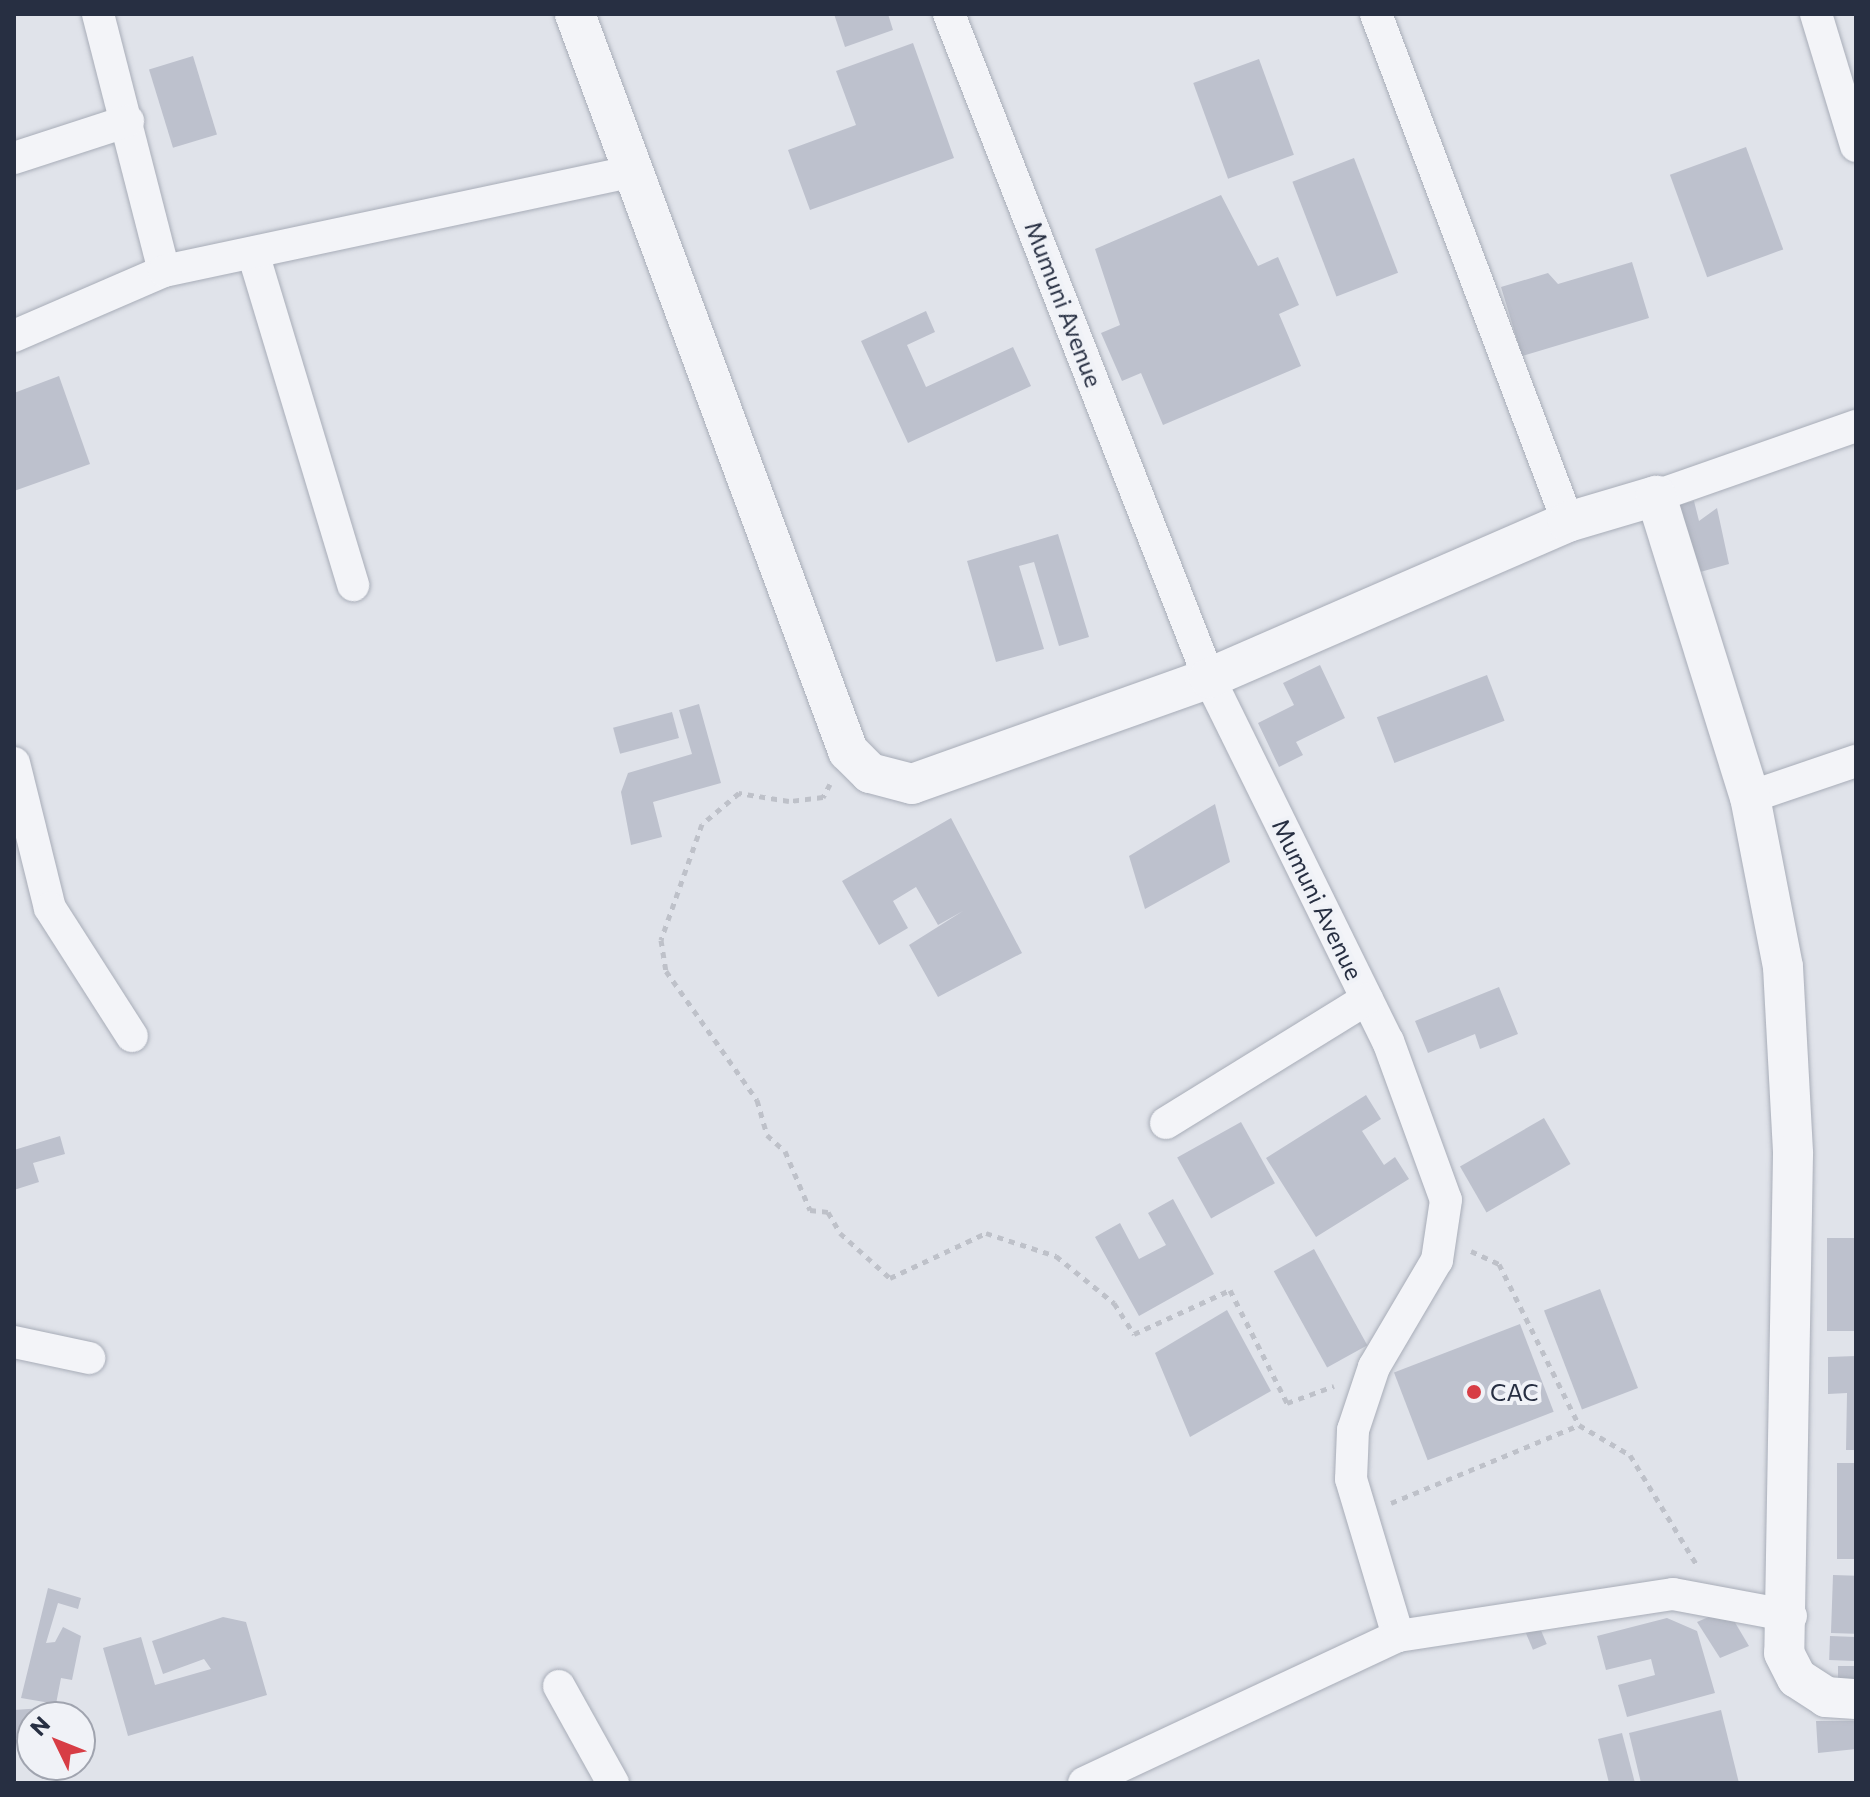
<!DOCTYPE html>
<style>
body{margin:0}
#map{position:relative;width:1870px;height:1797px;overflow:hidden;background:#e0e3ea;font-family:Commissioner,sans-serif}
div>[style]{position:absolute}
.building>*{inset:0;background:#bdc1cd;transform-origin:0 0}
.path>*{height:5px;margin-top:-2.5px;transform-origin:0;background:repeating-linear-gradient(90deg,#bec1c9 0 6px,transparent 0 12px)}
.roads{filter:drop-shadow(0 0 2px #a8adb8) drop-shadow(0 0 2px #a8adb8)}
.minor>*{height:32px;margin:-16px;padding:0 16px;transform-origin:16px;border-radius:16px;background:#f3f4f8}
.tertiary>*{height:40px;margin:-20px;padding:0 20px;transform-origin:20px;border-radius:20px;background:#f3f4f8}
.dots>*{width:22px;height:22px;translate:-50% -50%;box-sizing:border-box;border:4px solid #f0f2f7;border-radius:50%}
span{translate:-50% -50%;white-space:nowrap;text-align:center;line-height:1.15;-webkit-text-stroke:8px #f0f2f7;paint-order:stroke}
.street-label{font-size:24px;color:#272f42}
.poi-label{font-size:24px;color:#272f42}
.left{translate:0 -50%;text-align:left}
.frame{position:absolute;inset:0;border:16px solid #272f42;pointer-events:none}
.north{position:absolute;left:16px;top:1701px;width:80px;height:80px;box-sizing:border-box;background:#f0f2f7;border:2px solid #a0a4af;border-radius:50%;rotate:313deg;font-size:22px;font-weight:700;line-height:32px;text-align:center;color:#272f42}
.north::after{content:'';display:block;margin:auto;width:28px;height:36px;background:#d73d45;clip-path:polygon(50% 0,100% 100%,50% 72%,0 100%)}
</style>
<div id="map">
<div class="building">
<div style="clip-path:polygon(834px 14px,888px 14px,893px 30px,845px 47px)"></div>
<div style="clip-path:polygon(913px 43px,954px 158px,810px 210px,788px 150px,856px 125px,836px 71px)"></div>
<div style="left:193px;top:56px;width:82px;height:46px;rotate:73deg"></div>
<div style="left:1259px;top:59px;width:102px;height:70px;rotate:70deg"></div>
<div style="left:1746px;top:147px;width:109px;height:81px;rotate:70deg"></div>
<div style="left:1354px;top:158px;width:123px;height:66px;rotate:69deg"></div>
<div style="clip-path:polygon(1221px 195px,1258px 266px,1278px 257px,1299px 305px,1279px 314px,1301px 366px,1163px 425px,1141px 373px,1122px 381px,1101px 333px,1120px 325px,1095px 249px)"></div>
<div style="clip-path:polygon(1632px 262px,1649px 318px,1522px 356px,1501px 287px,1548px 273px,1558px 284px)"></div>
<div style="clip-path:polygon(926px 311px,935px 332px,907px 345px,926px 387px,1013px 347px,1031px 386px,908px 443px,861px 341px)"></div>
<div style="clip-path:polygon(59px 376px,90px 464px,14px 491px,14px 393px)"></div>
<div style="clip-path:polygon(1694px 501px,1699px 521px,1717px 508px,1729px 564px,1693px 574px,1672px 507px)"></div>
<div style="clip-path:polygon(1058px 534px,1089px 637px,1059px 646px,1034px 562px,1019px 566px,1044px 649px,996px 662px,967px 561px)"></div>
<div style="clip-path:polygon(1320px 665px,1345px 718px,1296px 742px,1303px 755px,1279px 767px,1258px 723px,1294px 705px,1283px 683px)"></div>
<div style="left:1487px;top:675px;width:49px;height:118px;rotate:69deg"></div>
<div style="clip-path:polygon(699px 704px,721px 783px,653px 802px,662px 837px,631px 845px,621px 792px,628px 773px,692px 754px,679px 710px)"></div>
<div style="left:672px;top:712px;width:27px;height:61px;rotate:75deg"></div>
<div style="clip-path:polygon(1215px 804px,1230px 862px,1145px 909px,1129px 856px)"></div>
<div style="clip-path:polygon(951px 818px,1022px 953px,938px 997px,909px 945px,963px 911px,938px 925px,916px 887px,893px 901px,908px 928px,879px 945px,842px 881px)"></div>
<div style="clip-path:polygon(1499px 987px,1518px 1034px,1480px 1049px,1475px 1034px,1428px 1053px,1415px 1021px)"></div>
<div style="clip-path:polygon(1366px 1095px,1381px 1119px,1362px 1131px,1384px 1165px,1395px 1157px,1409px 1179px,1316px 1237px,1266px 1158px)"></div>
<div style="left:1544px;top:1118px;width:53px;height:97px;rotate:60deg"></div>
<div style="left:1241px;top:1122px;width:70px;height:73px;rotate:61deg"></div>
<div style="clip-path:polygon(60px 1136px,65px 1154px,33px 1163px,39px 1182px,14px 1190px,14px 1150px)"></div>
<div style="clip-path:polygon(1173px 1199px,1214px 1274px,1139px 1316px,1095px 1237px,1120px 1223px,1139px 1259px,1166px 1245px,1148px 1213px)"></div>
<div style="left:1827px;top:1238px;width:29px;height:93px"></div>
<div style="left:1314px;top:1249px;width:110px;height:46px;rotate:61deg"></div>
<div style="left:1600px;top:1289px;width:106px;height:60px;rotate:69deg"></div>
<div style="clip-path:polygon(1227px 1310px,1271px 1391px,1190px 1437px,1155px 1353px)"></div>
<div style="left:1520px;top:1324px;width:94px;height:135px;rotate:69deg"></div>
<div style="clip-path:polygon(1856px 1356px,1856px 1450px,1846px 1450px,1847px 1393px,1828px 1394px,1828px 1357px)"></div>
<div style="left:1837px;top:1463px;width:19px;height:96px"></div>
<div style="left:1833px;top:1575px;width:23px;height:58px;rotate:2deg"></div>
<div style="clip-path:polygon(48px 1588px,81px 1598px,78px 1609px,58px 1603px,46px 1643px,55px 1642px,63px 1627px,81px 1636px,72px 1680px,61px 1678px,56px 1704px,21px 1698px)"></div>
<div style="clip-path:polygon(1727px 1609px,1749px 1646px,1720px 1658px,1697px 1622px)"></div>
<div style="clip-path:polygon(223px 1617px,246px 1622px,267px 1695px,128px 1736px,103px 1648px,141px 1637px,155px 1685px,211px 1669px,204px 1659px,163px 1674px,152px 1641px)"></div>
<div style="clip-path:polygon(1667px 1618px,1697px 1631px,1715px 1693px,1627px 1717px,1618px 1685px,1655px 1675px,1651px 1659px,1606px 1670px,1597px 1636px)"></div>
<div style="left:1537px;top:1621px;width:25px;height:15px;rotate:67deg"></div>
<div style="left:1830px;top:1636px;width:26px;height:24px;rotate:2deg"></div>
<div style="left:1838px;top:1666px;width:18px;height:24px"></div>
<div style="clip-path:polygon(43px 1708px,43px 1717px,32px 1717px,32px 1737px,14px 1738px,14px 1710px)"></div>
<div style="clip-path:polygon(1721px 1710px,1739px 1783px,1641px 1783px,1629px 1733px)"></div>
<div style="clip-path:polygon(1816px 1721px,1856px 1721px,1856px 1749px,1818px 1753px)"></div>
<div style="clip-path:polygon(1622px 1733px,1635px 1783px,1609px 1783px,1598px 1739px)"></div>
</div>
<div class="path">
<div style="left:830px;top:784px;width:15px;rotate:118deg"></div>
<div style="left:823px;top:797px;width:34px;rotate:173deg"></div>
<div style="left:789px;top:801px;width:51px;rotate:-170.9deg"></div>
<div style="left:739px;top:793px;width:48px;rotate:140deg"></div>
<div style="left:702px;top:824px;width:123px;rotate:109.5deg"></div>
<div style="left:661px;top:940px;width:31px;rotate:81deg"></div>
<div style="left:666px;top:971px;width:158px;rotate:54.8deg"></div>
<div style="left:757px;top:1100px;width:36px;rotate:74deg"></div>
<div style="left:767px;top:1135px;width:24px;rotate:42deg"></div>
<div style="left:785px;top:1151px;width:64px;rotate:67deg"></div>
<div style="left:810px;top:1210px;width:18px;rotate:6deg"></div>
<div style="left:828px;top:1212px;width:24px;rotate:60deg"></div>
<div style="left:840px;top:1233px;width:67px;rotate:42deg"></div>
<div style="left:890px;top:1278px;width:106px;rotate:-25.1deg"></div>
<div style="left:986px;top:1233px;width:74px;rotate:18.2deg"></div>
<div style="left:1056px;top:1256px;width:75px;rotate:39deg"></div>
<div style="left:1114px;top:1303px;width:37px;rotate:57deg"></div>
<div style="left:1134px;top:1334px;width:106px;rotate:-24.6deg"></div>
<div style="left:1230px;top:1290px;width:127px;rotate:63.2deg"></div>
<div style="left:1287px;top:1403px;width:50px;rotate:-19.9deg"></div>
<div style="left:1471px;top:1251px;width:31px;rotate:25deg"></div>
<div style="left:1499px;top:1264px;width:180px;rotate:63.6deg"></div>
<div style="left:1579px;top:1425px;width:59px;rotate:30.5deg"></div>
<div style="left:1630px;top:1455px;width:129px;rotate:58.7deg"></div>
<div style="left:1391px;top:1503px;width:204px;rotate:-22.5deg"></div>
</div>
<div class="roads">
<div class="minor">
<div style="left:98px;top:14px;width:265px;rotate:75.6deg"></div>
<div style="left:949px;top:14px;width:713px;rotate:68.62deg"></div>
<div style="left:1209px;top:678px;width:405px;rotate:63.8deg"></div>
<div style="left:1388px;top:1041px;width:169px;rotate:70deg"></div>
<div style="left:1446px;top:1200px;width:61px;rotate:98.5deg"></div>
<div style="left:1437px;top:1260px;width:124px;rotate:120.5deg"></div>
<div style="left:1374px;top:1367px;width:66px;rotate:108.4deg"></div>
<div style="left:1353px;top:1430px;width:49px;rotate:92.3deg"></div>
<div style="left:1351px;top:1479px;width:164px;rotate:73.3deg"></div>
<div style="left:1376px;top:14px;width:543px;rotate:69.3deg"></div>
<div style="left:1816px;top:14px;width:138px;rotate:73.1deg"></div>
<div style="left:14px;top:158px;width:120px;rotate:-18deg"></div>
<div style="left:253px;top:253px;width:347px;rotate:73.2deg"></div>
<div style="left:14px;top:336px;width:163px;rotate:-23.4deg"></div>
<div style="left:164px;top:271px;width:480px;rotate:-12deg"></div>
<div style="left:1656px;top:496px;width:212px;rotate:-19.3deg"></div>
<div style="left:14px;top:763px;width:149px;rotate:76.1deg"></div>
<div style="left:50px;top:908px;width:152px;rotate:57.4deg"></div>
<div style="left:1750px;top:797px;width:112px;rotate:-18.8deg"></div>
<div style="left:1166px;top:1123px;width:236px;rotate:-31.7deg"></div>
<div style="left:14px;top:1342px;width:77px;rotate:12deg"></div>
<div style="left:559px;top:1686px;width:111px;rotate:60.9deg"></div>
<div style="left:1084px;top:1783px;width:347px;rotate:-25.1deg"></div>
<div style="left:1398px;top:1636px;width:278px;rotate:-8.7deg"></div>
<div style="left:1673px;top:1594px;width:120px;rotate:10.6deg"></div>
</div>
<div class="tertiary">
<div style="left:575px;top:14px;width:786px;rotate:69.67deg"></div>
<div style="left:848px;top:751px;width:31px;rotate:45deg"></div>
<div style="left:870px;top:773px;width:43px;rotate:14.7deg"></div>
<div style="left:912px;top:784px;width:315px;rotate:-19.6deg"></div>
<div style="left:1209px;top:678px;width:391px;rotate:-23.5deg"></div>
<div style="left:1568px;top:522px;width:92px;rotate:-16.5deg"></div>
<div style="left:1656px;top:496px;width:315px;rotate:72.7deg"></div>
<div style="left:1750px;top:797px;width:173px;rotate:79deg"></div>
<div style="left:1783px;top:967px;width:187px;rotate:86.9deg"></div>
<div style="left:1793px;top:1154px;width:499px;rotate:91deg"></div>
<div style="left:1784px;top:1653px;width:28px;rotate:63deg"></div>
<div style="left:1797px;top:1678px;width:35px;rotate:33deg"></div>
<div style="left:1826px;top:1697px;width:30px;rotate:4deg"></div>
</div>
</div>
<div class="dots">
<div style="left:1474px;top:1392px;background:#d73d45"></div>
</div>
<div class="street-label">
<span style="left:1064px;top:304px;rotate:69deg">Mumuni Avenue</span>
<span style="left:1318px;top:899px;rotate:64deg">Mumuni Avenue</span>
</div>
<div class="poi-label">
<span class="left" style="left:1490px;top:1392px">CAC</span>
</div>
<div class="frame"></div>
<div class="north">N</div>
</div>
